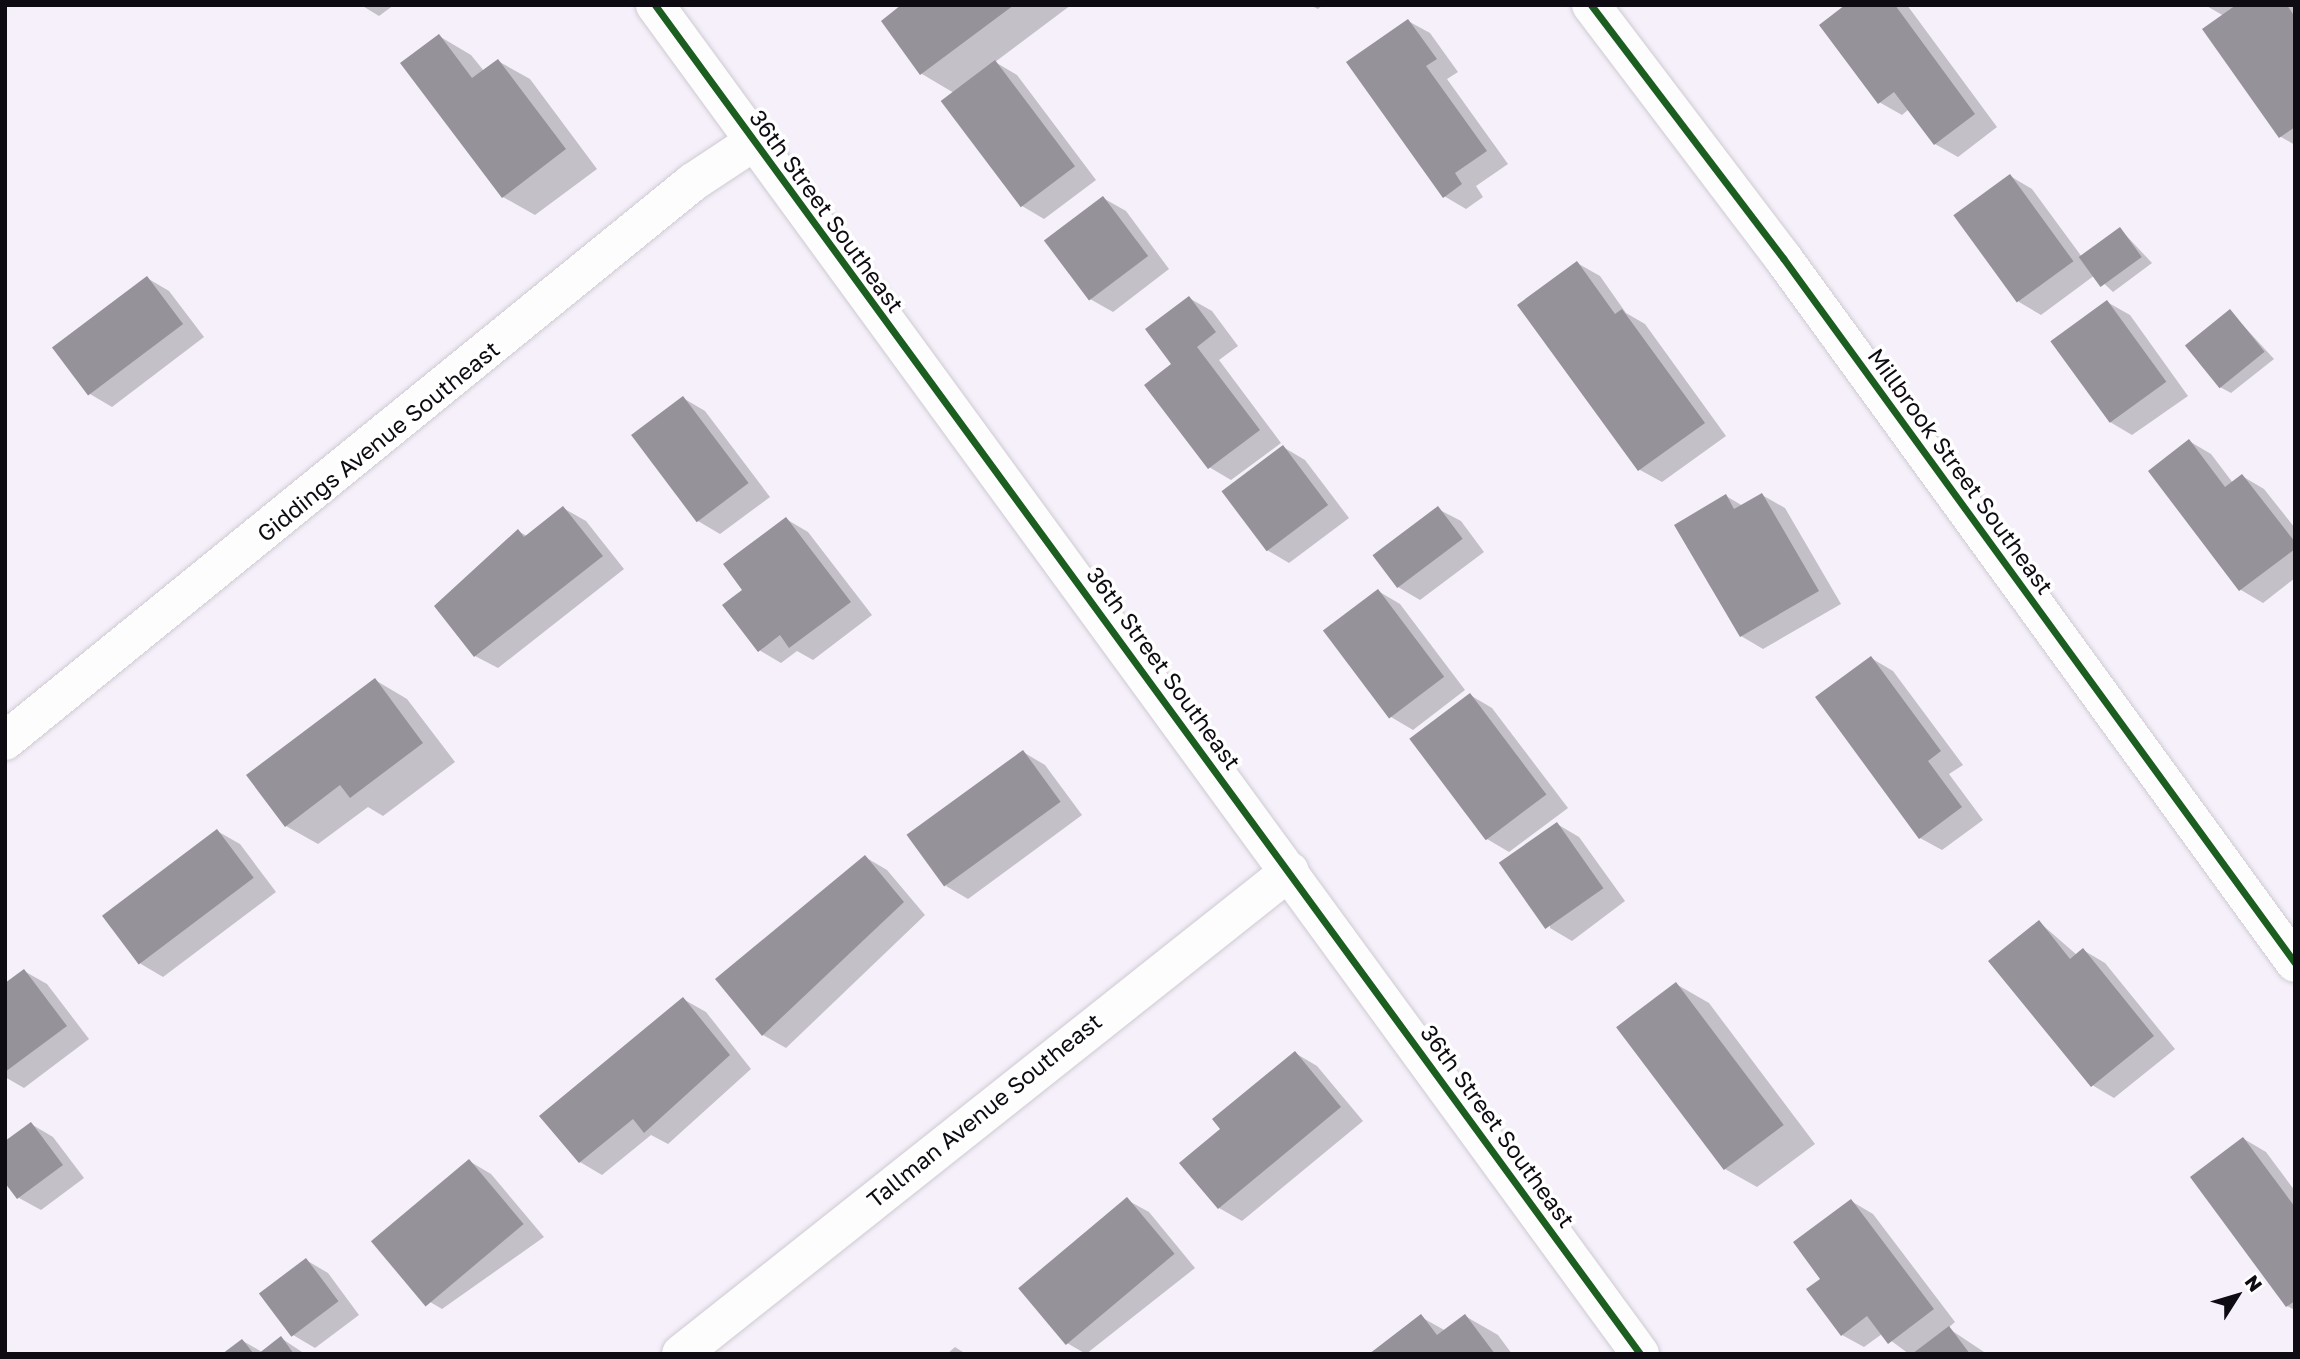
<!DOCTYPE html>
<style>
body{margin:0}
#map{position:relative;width:2300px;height:1359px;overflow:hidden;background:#f5f0fa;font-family:"Golos Text",sans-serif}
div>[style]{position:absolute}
.shadow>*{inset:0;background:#0003}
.building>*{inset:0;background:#96929a;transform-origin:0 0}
.roads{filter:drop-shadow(0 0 2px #cfcad2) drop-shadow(0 0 2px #cfcad2)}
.street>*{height:38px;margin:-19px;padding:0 19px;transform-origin:19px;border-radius:19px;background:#fefdfe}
.secondary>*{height:38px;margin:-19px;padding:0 19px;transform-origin:19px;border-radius:19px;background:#fefdfe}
.cycleway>*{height:7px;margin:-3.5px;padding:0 3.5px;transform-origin:3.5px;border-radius:3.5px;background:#1b5e20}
span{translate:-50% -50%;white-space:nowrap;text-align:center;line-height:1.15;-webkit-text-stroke:7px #fff;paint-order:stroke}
.street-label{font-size:23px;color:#0f0b12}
.frame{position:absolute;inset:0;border:7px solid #0f0b12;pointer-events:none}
.north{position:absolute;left:2202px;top:1261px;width:70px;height:70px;-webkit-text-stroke:5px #fff;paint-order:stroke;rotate:53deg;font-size:19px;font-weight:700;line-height:28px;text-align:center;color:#0f0b12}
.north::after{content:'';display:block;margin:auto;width:24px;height:32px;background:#0f0b12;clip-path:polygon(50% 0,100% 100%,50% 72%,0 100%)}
</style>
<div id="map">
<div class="shadow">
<div style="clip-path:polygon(361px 5px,394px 5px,379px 16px)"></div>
<div style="clip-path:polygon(904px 5px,1071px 5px,995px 62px,1017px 75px,1096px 180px,1044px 219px,1022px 206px,954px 93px,922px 74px)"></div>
<div style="clip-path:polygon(1310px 5px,1323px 5px,1318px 9px)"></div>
<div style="clip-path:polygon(1848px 5px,1907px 5px,1997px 127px,1958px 157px,1935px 144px,1909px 109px,1902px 115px,1879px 102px)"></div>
<div style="clip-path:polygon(2205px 5px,2295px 5px,2295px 145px,2281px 137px,2224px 16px)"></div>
<div style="clip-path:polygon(1408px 21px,1430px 33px,1458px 72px,1447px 79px,1508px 164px,1476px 186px,1483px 197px,1466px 209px,1444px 196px)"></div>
<div style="clip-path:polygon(439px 36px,471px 55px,484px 71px,498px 61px,530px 79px,597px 169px,535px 215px,503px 197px)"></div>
<div style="clip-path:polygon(2010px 176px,2032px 189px,2082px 257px,2120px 229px,2152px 263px,2113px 292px,2095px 275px,2041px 315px,2019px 302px)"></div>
<div style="clip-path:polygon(1103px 198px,1126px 211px,1169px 269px,1113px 312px,1090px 299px)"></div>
<div style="clip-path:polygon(1577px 263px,1600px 276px,1626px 313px,1645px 324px,1726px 436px,1662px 482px,1640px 470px)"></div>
<div style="clip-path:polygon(147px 278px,169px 291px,204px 337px,112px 407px,90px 394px)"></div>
<div style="clip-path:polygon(1189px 298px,1212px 311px,1238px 346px,1219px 360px,1281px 443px,1231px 480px,1209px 467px,1174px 365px)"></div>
<div style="clip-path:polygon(2107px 302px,2130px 315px,2188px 396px,2132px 435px,2110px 422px)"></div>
<div style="clip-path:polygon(2230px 311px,2274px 359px,2231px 393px,2220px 387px)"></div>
<div style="clip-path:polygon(683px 398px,705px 411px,770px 497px,720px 534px,698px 521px)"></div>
<div style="clip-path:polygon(2189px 441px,2211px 454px,2233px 483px,2242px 476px,2264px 489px,2295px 528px,2295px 578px,2263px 603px,2241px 590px)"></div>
<div style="clip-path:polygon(1283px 447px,1305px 460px,1349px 518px,1289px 563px,1267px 550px)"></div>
<div style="clip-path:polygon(1762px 495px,1785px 508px,1841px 604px,1763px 649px,1741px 636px,1726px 496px,1743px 506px)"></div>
<div style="clip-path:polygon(563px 508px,586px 521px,624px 569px,498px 668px,475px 656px,518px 531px,527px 536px)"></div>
<div style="clip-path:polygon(1438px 509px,1461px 521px,1484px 552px,1420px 600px,1398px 587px)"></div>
<div style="clip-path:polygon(786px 519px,808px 532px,872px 615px,813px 660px,797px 651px,781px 663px,759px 650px,745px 590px)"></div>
<div style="clip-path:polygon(1378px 591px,1400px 604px,1465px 690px,1413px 730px,1391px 717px)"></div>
<div style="clip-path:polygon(1871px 658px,1893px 671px,1963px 765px,1949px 774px,1983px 820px,1942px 850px,1920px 838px)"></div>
<div style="clip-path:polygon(375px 680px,407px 699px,455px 762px,383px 816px,368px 807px,318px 844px,286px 826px)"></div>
<div style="clip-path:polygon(1470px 695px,1492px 708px,1568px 808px,1509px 852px,1487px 839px)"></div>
<div style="clip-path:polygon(1023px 752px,1045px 765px,1082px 815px,968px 899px,946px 886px)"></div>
<div style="clip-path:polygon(1557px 824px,1579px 837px,1625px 901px,1572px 941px,1550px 928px)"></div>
<div style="clip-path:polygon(217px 831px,240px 844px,276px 892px,163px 977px,141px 964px,105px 916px)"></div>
<div style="clip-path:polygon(865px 857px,887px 870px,925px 915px,786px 1048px,763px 1035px,717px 979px)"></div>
<div style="clip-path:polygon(2039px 922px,2077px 955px,2083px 950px,2105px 963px,2175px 1049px,2114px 1098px,2092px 1085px)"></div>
<div style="clip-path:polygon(24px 971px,47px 984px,89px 1039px,24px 1088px,5px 1077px,5px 985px)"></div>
<div style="clip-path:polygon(1676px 984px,1709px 1003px,1815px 1144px,1757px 1187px,1725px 1169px)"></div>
<div style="clip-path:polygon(683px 999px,706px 1012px,751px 1069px,668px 1144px,651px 1135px,602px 1175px,580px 1162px)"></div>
<div style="clip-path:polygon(1295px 1053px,1317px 1066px,1363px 1121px,1242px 1221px,1219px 1208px,1223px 1129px)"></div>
<div style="clip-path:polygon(31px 1124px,53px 1137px,84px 1178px,41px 1210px,19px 1198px)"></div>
<div style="clip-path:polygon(2244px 1139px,2266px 1152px,2295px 1191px,2295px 1310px,2287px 1306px)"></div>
<div style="clip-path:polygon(469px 1161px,491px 1174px,544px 1237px,442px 1309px,420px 1296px)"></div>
<div style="clip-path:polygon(1127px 1200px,1149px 1212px,1195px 1268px,1086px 1354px,1067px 1343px)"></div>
<div style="clip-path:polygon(1851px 1201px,1873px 1214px,1955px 1322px,1948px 1328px,1987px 1354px,1909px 1354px,1882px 1334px,1864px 1347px,1842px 1335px,1823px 1279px)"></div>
<div style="clip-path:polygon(306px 1260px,328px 1273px,359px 1315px,315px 1348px,293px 1335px)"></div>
<div style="clip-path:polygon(1465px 1316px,1498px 1335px,1512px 1354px,1372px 1354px,1421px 1317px,1446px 1331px)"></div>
<div style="clip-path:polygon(281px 1338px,305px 1354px,225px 1354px,243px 1341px,262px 1352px)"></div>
<div style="clip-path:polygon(955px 1347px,966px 1354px,947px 1354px)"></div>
</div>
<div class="building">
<div style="clip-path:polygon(901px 5px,1014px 5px,920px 75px,881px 21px)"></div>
<div style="clip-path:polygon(1845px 5px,1895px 5px,1975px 114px,1934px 145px,1894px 92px,1878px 104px,1819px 25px)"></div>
<div style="clip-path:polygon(2236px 5px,2287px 5px,2295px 17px,2295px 127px,2279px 138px,2202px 29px)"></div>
<div style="clip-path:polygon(1408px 19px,1437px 59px,1426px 66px,1487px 151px,1455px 173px,1462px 184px,1443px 198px,1346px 62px)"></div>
<div style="clip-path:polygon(439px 34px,472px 78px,498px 59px,566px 149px,502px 198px,400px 63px)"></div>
<div style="left:995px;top:60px;width:133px;height:68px;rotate:53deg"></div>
<div style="left:2010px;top:174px;width:108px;height:70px;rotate:54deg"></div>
<div style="left:1103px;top:196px;width:75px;height:74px;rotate:53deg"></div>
<div style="left:2120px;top:227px;width:37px;height:51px;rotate:54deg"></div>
<div style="clip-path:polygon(1577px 261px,1615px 314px,1622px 309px,1705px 423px,1638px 471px,1517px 305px)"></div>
<div style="left:147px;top:276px;width:60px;height:119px;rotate:53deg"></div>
<div style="clip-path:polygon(1189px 296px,1216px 332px,1197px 347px,1260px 430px,1208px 469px,1144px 385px,1171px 364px,1145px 329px)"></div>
<div style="left:2107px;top:300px;width:101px;height:70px;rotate:54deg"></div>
<div style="left:2230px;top:309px;width:55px;height:58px;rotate:51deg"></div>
<div style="left:683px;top:396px;width:109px;height:65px;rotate:53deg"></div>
<div style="clip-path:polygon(2189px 439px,2225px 487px,2242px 474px,2295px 542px,2295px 549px,2239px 591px,2148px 471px)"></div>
<div style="left:1283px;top:445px;width:75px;height:77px;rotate:53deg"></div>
<div style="clip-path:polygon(1762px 493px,1819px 591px,1740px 637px,1674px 525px,1726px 494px,1734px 509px)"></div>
<div style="clip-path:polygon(563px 506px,603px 556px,474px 657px,434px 606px,518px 529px,524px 537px)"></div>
<div style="left:1438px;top:506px;width:41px;height:82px;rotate:53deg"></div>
<div style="clip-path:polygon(786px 517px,851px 602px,789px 648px,780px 635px,758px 652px,722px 605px,742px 590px,723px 564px)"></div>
<div style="left:1378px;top:589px;width:110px;height:69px;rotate:53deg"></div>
<div style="clip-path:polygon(1871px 656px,1941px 751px,1928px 761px,1962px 807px,1919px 839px,1815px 697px)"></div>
<div style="clip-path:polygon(375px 678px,423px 743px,350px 798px,340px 785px,285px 827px,246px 775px)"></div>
<div style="left:1470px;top:693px;width:127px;height:76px;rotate:53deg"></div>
<div style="left:1023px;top:750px;width:64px;height:144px;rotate:54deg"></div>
<div style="left:1557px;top:822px;width:81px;height:71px;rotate:55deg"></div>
<div style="left:217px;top:829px;width:61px;height:144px;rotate:53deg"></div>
<div style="clip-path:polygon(865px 855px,904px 902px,762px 1036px,715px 979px)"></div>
<div style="clip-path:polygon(2039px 920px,2070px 959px,2083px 948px,2154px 1036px,2091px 1087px,1988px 961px)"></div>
<div style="clip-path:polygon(24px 969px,67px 1026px,5px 1072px,5px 983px)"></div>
<div style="left:1676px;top:982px;width:179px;height:75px;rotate:53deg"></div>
<div style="clip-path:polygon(683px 997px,730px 1055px,644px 1133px,633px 1119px,579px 1163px,539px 1116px)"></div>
<div style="clip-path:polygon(1295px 1051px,1341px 1107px,1218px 1209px,1179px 1163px,1220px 1129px,1212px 1119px)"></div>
<div style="clip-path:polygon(31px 1122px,63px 1165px,17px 1199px,5px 1183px,5px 1141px)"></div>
<div style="clip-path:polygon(2243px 1137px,2295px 1207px,2295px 1301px,2286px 1307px,2190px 1177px)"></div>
<div style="left:469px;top:1159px;width:85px;height:128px;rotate:50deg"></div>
<div style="left:1127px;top:1197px;width:74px;height:142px;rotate:50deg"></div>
<div style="clip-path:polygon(1851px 1199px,1934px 1309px,1888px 1344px,1867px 1316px,1841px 1336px,1806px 1289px,1820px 1279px,1793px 1242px)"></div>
<div style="left:306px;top:1258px;width:54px;height:59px;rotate:53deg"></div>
<div style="clip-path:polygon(1421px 1314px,1437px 1335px,1465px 1314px,1495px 1354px,1369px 1354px)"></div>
<div style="clip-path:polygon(1949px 1326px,1970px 1354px,1912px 1354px)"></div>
<div style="clip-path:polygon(281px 1336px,294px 1354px,258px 1354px)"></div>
<div style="clip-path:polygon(242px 1339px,254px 1354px,222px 1354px)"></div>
</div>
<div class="roads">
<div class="street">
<div style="left:1591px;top:5px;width:318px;rotate:52.8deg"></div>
<div style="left:1783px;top:258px;width:871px;rotate:54.01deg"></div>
<div style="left:5px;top:741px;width:886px;rotate:-39.09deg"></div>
<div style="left:693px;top:182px;width:71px;rotate:-33.5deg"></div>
<div style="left:681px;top:1354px;width:777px;rotate:-38.42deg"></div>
</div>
<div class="secondary">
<div style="left:655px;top:5px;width:1670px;rotate:53.86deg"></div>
</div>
</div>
<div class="cycleway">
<div style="left:655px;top:5px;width:1670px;rotate:53.86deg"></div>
<div style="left:1591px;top:5px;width:318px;rotate:52.8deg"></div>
<div style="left:1783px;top:258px;width:871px;rotate:54.01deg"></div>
</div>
<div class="street-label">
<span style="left:827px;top:211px;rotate:54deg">36th Street Southeast</span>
<span style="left:378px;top:441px;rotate:-39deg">Giddings Avenue Southeast</span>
<span style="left:1961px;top:471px;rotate:54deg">Millbrook Street Southeast</span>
<span style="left:1164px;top:668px;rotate:54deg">36th Street Southeast</span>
<span style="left:984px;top:1110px;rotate:-39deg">Tallman Avenue Southeast</span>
<span style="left:1498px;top:1126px;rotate:54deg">36th Street Southeast</span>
</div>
<div class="frame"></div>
<div class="north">N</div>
</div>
